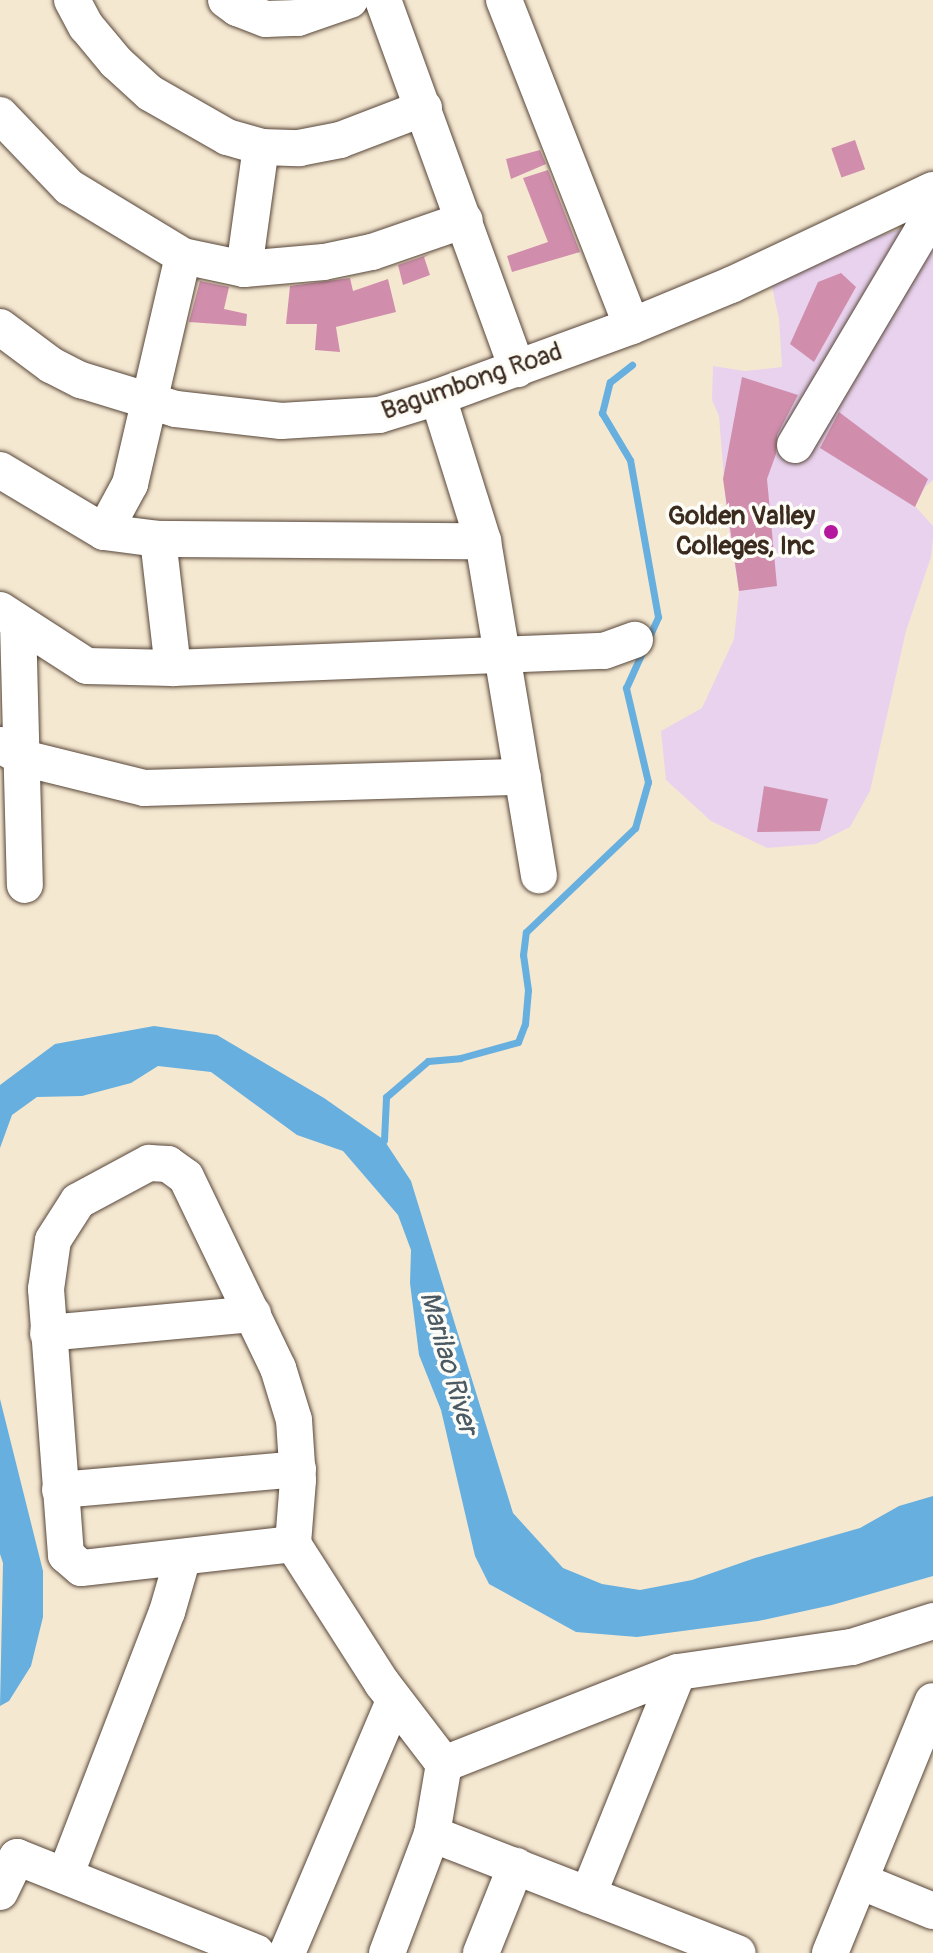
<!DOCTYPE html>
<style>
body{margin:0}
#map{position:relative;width:933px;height:1953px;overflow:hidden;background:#f5e8d1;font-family:Pangolin,sans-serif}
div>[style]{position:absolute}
.built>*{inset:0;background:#e8d2ee}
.water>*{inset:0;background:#67afdf}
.stream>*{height:7px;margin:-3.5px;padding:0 3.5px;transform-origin:3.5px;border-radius:3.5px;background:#67afdf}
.building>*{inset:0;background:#d08eac;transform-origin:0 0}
.roads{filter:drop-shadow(0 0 2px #574639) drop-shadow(0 0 2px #574639)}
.minor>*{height:36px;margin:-18px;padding:0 18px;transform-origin:18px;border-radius:18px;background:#fff}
.dots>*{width:22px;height:22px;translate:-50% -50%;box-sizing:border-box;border:4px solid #fdfcf7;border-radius:50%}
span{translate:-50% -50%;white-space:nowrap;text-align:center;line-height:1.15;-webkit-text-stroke:7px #fdfcf7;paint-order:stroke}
.street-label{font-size:26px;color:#3b2a1e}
.poi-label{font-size:26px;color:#3b2a1e;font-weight:700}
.right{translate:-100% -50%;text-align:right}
.water-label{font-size:28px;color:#4a5962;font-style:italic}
</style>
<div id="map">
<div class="built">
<div style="clip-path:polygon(933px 218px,933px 480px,925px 487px,915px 506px,933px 526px,933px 538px,931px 557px,906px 631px,870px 791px,850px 827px,816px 844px,767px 848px,711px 821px,666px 780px,661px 731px,702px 708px,734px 639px,739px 591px,727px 517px,719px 416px,712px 400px,713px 366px,745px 371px,782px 367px,779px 319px,769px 273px)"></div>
</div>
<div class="water">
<div style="clip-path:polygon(154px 1026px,217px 1035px,324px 1098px,384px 1140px,411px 1181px,513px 1513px,563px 1568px,602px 1584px,640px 1590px,692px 1580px,755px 1558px,860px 1528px,899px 1506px,933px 1496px,933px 1576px,832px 1605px,758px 1621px,637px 1637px,576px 1632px,489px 1584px,475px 1556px,441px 1410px,419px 1355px,410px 1283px,411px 1250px,398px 1215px,343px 1151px,297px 1135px,211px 1072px,158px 1066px,131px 1083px,82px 1096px,37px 1097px,12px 1115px,0 1148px,0 1085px,55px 1044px)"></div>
<div style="clip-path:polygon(0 1399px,43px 1571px,43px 1617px,31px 1666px,9px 1701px,0 1706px,3px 1563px,0 1554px)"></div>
</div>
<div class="stream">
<div style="left:384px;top:1140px;width:43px;rotate:-87.3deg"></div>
<div style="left:386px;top:1097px;width:55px;rotate:-40.6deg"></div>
<div style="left:428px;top:1061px;width:32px;rotate:-5deg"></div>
<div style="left:460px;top:1058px;width:60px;rotate:-15.4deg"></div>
<div style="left:518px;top:1042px;width:19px;rotate:-69deg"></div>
<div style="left:525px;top:1024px;width:34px;rotate:-85deg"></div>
<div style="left:528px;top:990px;width:35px;rotate:-98deg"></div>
<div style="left:523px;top:955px;width:23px;rotate:-83deg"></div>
<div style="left:526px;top:932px;width:151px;rotate:-43.7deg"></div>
<div style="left:635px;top:828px;width:48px;rotate:-74.2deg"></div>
<div style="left:648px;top:782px;width:97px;rotate:-103.2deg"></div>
<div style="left:626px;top:688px;width:78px;rotate:-65.7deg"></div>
<div style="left:658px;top:617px;width:159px;rotate:-100.1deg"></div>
<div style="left:630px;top:460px;width:55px;rotate:-120.8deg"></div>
<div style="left:602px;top:413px;width:32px;rotate:-76deg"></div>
<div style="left:610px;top:382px;width:28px;rotate:-38deg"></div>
</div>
<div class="building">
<div style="left:855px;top:140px;width:31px;height:25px;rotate:71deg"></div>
<div style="clip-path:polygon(540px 150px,546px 164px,511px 179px,506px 159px)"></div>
<div style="clip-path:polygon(548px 170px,580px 252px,512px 272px,507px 256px,548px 242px,523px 178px)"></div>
<div style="clip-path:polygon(430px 254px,424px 257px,430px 275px,403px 285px,398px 265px)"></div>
<div style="clip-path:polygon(841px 273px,856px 287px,814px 362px,790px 344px,818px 282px)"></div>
<div style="clip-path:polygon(350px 278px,353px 291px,388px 279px,396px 312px,336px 327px,340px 352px,315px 350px,317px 324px,286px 324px,290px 286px)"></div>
<div style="clip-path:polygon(200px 281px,229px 287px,224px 309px,247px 314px,246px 326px,189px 322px)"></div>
<div style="clip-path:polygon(742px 377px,798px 395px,777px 435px,776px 454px,767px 479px,777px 586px,739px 591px,723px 479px)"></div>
<div style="clip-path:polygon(839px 412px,928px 479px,915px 507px,820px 448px)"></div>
<div style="clip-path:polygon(764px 786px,828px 799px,820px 831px,757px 832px)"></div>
</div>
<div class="roads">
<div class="minor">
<div style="left:72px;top:0;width:30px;rotate:62deg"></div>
<div style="left:86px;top:26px;width:47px;rotate:50.2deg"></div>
<div style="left:116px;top:62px;width:46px;rotate:42.4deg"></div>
<div style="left:150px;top:93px;width:89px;rotate:29.7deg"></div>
<div style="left:227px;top:137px;width:35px;rotate:16deg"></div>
<div style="left:261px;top:147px;width:38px;rotate:2deg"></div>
<div style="left:299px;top:148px;width:42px;rotate:-11deg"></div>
<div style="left:340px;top:140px;width:90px;rotate:-20.9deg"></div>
<div style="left:226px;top:0;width:14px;rotate:36deg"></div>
<div style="left:237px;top:8px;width:31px;rotate:21deg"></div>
<div style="left:266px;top:19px;width:32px;rotate:-2deg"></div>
<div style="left:298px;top:18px;width:55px;rotate:-19.1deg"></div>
<div style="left:383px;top:0;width:393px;rotate:70deg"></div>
<div style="left:504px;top:0;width:350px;rotate:68.6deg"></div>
<div style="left:0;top:115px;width:100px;rotate:46.2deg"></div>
<div style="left:69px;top:187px;width:133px;rotate:31.2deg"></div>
<div style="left:183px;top:256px;width:62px;rotate:12deg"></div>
<div style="left:244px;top:269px;width:80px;rotate:-5deg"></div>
<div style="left:324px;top:262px;width:49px;rotate:-11.8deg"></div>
<div style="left:372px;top:252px;width:98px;rotate:-19deg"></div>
<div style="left:244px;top:269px;width:123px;rotate:-82.1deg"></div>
<div style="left:0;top:327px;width:64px;rotate:36.7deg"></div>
<div style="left:51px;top:365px;width:34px;rotate:27deg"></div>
<div style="left:81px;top:380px;width:99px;rotate:17deg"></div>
<div style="left:176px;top:409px;width:106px;rotate:6.5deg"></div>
<div style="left:281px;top:421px;width:98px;rotate:-3.5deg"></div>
<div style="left:379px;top:415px;width:62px;rotate:-17deg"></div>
<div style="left:438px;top:397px;width:207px;rotate:-20.1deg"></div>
<div style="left:632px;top:326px;width:107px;rotate:-22.5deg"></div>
<div style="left:731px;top:285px;width:223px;rotate:-25.2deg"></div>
<div style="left:438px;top:397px;width:151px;rotate:72.6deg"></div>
<div style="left:483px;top:541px;width:339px;rotate:80.5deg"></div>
<div style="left:795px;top:445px;width:249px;rotate:-59.3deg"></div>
<div style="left:922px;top:231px;width:15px;rotate:-67deg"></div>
<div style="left:928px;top:217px;width:25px;rotate:-88deg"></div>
<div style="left:0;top:470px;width:121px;rotate:30.8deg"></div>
<div style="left:104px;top:532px;width:54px;rotate:7.4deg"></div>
<div style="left:158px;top:539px;width:325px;rotate:0.4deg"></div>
<div style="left:104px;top:532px;width:55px;rotate:-61.6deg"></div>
<div style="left:130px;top:484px;width:234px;rotate:-76.9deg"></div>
<div style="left:158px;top:539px;width:130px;rotate:83.4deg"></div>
<div style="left:0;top:610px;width:103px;rotate:32.8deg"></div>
<div style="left:87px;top:666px;width:86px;rotate:1.3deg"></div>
<div style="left:173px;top:668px;width:431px;rotate:-2.3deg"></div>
<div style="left:604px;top:651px;width:33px;rotate:-20deg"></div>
<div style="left:18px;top:622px;width:263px;rotate:88.5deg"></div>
<div style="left:0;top:745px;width:26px;rotate:29deg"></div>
<div style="left:23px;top:758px;width:125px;rotate:13.9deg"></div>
<div style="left:144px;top:788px;width:379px;rotate:-1.7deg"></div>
<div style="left:48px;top:1333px;width:206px;rotate:-5.3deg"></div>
<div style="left:60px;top:1490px;width:239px;rotate:-5deg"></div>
<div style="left:293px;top:1544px;width:213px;rotate:173.5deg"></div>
<div style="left:81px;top:1568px;width:20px;rotate:-139deg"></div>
<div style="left:66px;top:1555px;width:267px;rotate:-94.3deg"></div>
<div style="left:46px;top:1289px;width:49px;rotate:-81.9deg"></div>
<div style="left:53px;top:1240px;width:46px;rotate:-57.3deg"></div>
<div style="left:78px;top:1201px;width:81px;rotate:-28.2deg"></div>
<div style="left:149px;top:1163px;width:19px;rotate:3deg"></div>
<div style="left:168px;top:1164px;width:22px;rotate:36deg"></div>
<div style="left:186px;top:1177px;width:212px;rotate:64.3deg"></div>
<div style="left:278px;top:1368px;width:54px;rotate:72.9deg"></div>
<div style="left:294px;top:1420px;width:60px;rotate:86.2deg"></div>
<div style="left:298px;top:1480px;width:64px;rotate:94.5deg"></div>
<div style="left:293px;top:1544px;width:165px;rotate:57.4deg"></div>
<div style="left:382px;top:1683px;width:102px;rotate:52.6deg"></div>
<div style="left:444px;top:1764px;width:251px;rotate:-21.5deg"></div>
<div style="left:678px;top:1672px;width:176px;rotate:-8.2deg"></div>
<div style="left:852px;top:1647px;width:85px;rotate:-17.8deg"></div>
<div style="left:432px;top:1834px;width:328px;rotate:21.3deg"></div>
<div style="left:65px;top:1876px;width:283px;rotate:-68.9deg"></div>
<div style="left:167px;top:1612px;width:57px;rotate:-73.8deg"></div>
<div style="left:860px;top:1881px;width:79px;rotate:22.3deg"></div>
<div style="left:0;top:1892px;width:39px;rotate:-64deg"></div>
<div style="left:17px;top:1857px;width:258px;rotate:21.8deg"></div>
<div style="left:588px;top:1895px;width:240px;rotate:-68deg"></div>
<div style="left:287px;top:1953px;width:274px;rotate:-67deg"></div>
<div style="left:387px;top:1953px;width:127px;rotate:-69.3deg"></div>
<div style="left:432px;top:1834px;width:71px;rotate:-80.3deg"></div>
<div style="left:481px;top:1953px;width:94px;rotate:-68.1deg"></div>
<div style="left:830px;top:1953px;width:272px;rotate:-67.8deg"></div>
</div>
</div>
<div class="dots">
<div style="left:831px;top:532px;background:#b5179e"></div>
</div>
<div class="street-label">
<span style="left:472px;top:382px;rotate:-19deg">Bagumbong Road</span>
</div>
<div class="poi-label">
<span class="right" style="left:815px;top:532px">Golden Valley<br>Colleges, Inc</span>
</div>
<div class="water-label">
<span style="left:448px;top:1363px;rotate:74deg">Marilao River</span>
</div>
</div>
